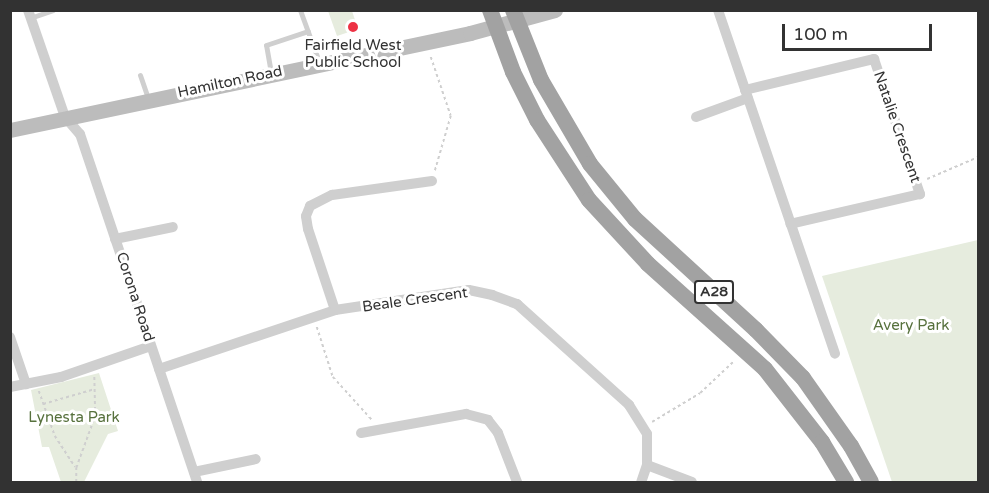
<!DOCTYPE html>
<style>
body{margin:0}
#map{position:relative;width:989px;height:493px;overflow:hidden;background:#fff;font-family:"Varela Round",sans-serif}
div>[style]{position:absolute}
.green>*{inset:0;background:#e6ecde}
.path>*{height:1.5px;margin-top:-0.75px;transform-origin:0;background:repeating-linear-gradient(90deg,#cfcfcf 0 3px,transparent 0 6px)}
.service>*{height:5px;margin:-2.5px;padding:0 2.5px;transform-origin:2.5px;border-radius:2.5px;background:#cfcfcf}
.minor>*{height:10px;margin:-5px;padding:0 5px;transform-origin:5px;border-radius:5px;background:#cfcfcf}
.secondary>*{height:15px;margin:-7.5px;padding:0 7.5px;transform-origin:7.5px;border-radius:7.5px;background:#bcbcbc}
.trunk>*{height:16px;margin:-8px;padding:0 8px;transform-origin:8px;border-radius:8px;background:#a2a2a2}
.dots>*{width:16px;height:16px;translate:-50% -50%;box-sizing:border-box;border:3px solid #fff;border-radius:50%}
span{translate:-50% -50%;white-space:nowrap;text-align:center;line-height:1.15;-webkit-text-stroke:6px #fff;paint-order:stroke}
.shield-label span{padding:2px 4px;background:#fff;border:2px solid;border-radius:4px;-webkit-text-stroke-width:0}
.shield-label{font-size:14px;color:#323232;font-weight:700}
.poi-label{font-size:15px;color:#323232}
.street-label{font-size:15px;color:#323232}
.park-label{font-size:15px;color:#57713d}
.frame{position:absolute;inset:0;border:12px solid #323232;pointer-events:none}
.scale{position:absolute;left:782px;top:24px;width:150px;height:27px;box-sizing:border-box;border:3px solid #323232;border-top:0;padding-left:8px;font-size:18px;line-height:21px;white-space:nowrap;color:#323232;-webkit-text-stroke:4px #fff;paint-order:stroke}
</style>
<div id="map">
<div class="green">
<div style="clip-path:polygon(328px 11px,352px 11px,358px 29px,337px 36px)"></div>
<div style="clip-path:polygon(978px 240px,978px 482px,892px 482px,822px 276px)"></div>
<div style="clip-path:polygon(99px 373px,118px 431px,108px 434px,84px 482px,61px 482px,49px 447px,42px 447px,31px 390px)"></div>
</div>
<div class="path">
<div style="left:431px;top:57px;width:62px;rotate:71.3deg"></div>
<div style="left:451px;top:116px;width:57px;rotate:106.2deg"></div>
<div style="left:927px;top:179px;width:56px;rotate:-23.3deg"></div>
<div style="left:317px;top:327px;width:52px;rotate:72.3deg"></div>
<div style="left:333px;top:377px;width:59px;rotate:47.7deg"></div>
<div style="left:39px;top:391px;width:48px;rotate:70.4deg"></div>
<div style="left:55px;top:436px;width:37px;rotate:57deg"></div>
<div style="left:43px;top:404px;width:54px;rotate:-16.1deg"></div>
<div style="left:652px;top:422px;width:56px;rotate:-31.1deg"></div>
<div style="left:700px;top:393px;width:47px;rotate:-43.3deg"></div>
<div style="left:76px;top:482px;width:14px;rotate:-90deg"></div>
<div style="left:76px;top:468px;width:55px;rotate:-69.9deg"></div>
<div style="left:95px;top:416px;width:40px;rotate:-91.4deg"></div>
</div>
<div class="service">
<div style="left:300px;top:10px;width:55px;rotate:69.9deg"></div>
<div style="left:30px;top:18px;width:24px;rotate:-19deg"></div>
<div style="left:271px;top:73px;width:28px;rotate:-100deg"></div>
<div style="left:266px;top:45px;width:44px;rotate:-18.4deg"></div>
<div style="left:140px;top:75px;width:24px;rotate:71deg"></div>
</div>
<div class="minor">
<div style="left:28px;top:10px;width:113px;rotate:70.9deg"></div>
<div style="left:65px;top:117px;width:23px;rotate:49deg"></div>
<div style="left:80px;top:134px;width:367px;rotate:71.4deg"></div>
<div style="left:718px;top:10px;width:363px;rotate:71.2deg"></div>
<div style="left:745px;top:90px;width:133px;rotate:-13.5deg"></div>
<div style="left:874px;top:59px;width:143px;rotate:71.2deg"></div>
<div style="left:920px;top:194px;width:133px;rotate:167deg"></div>
<div style="left:696px;top:117px;width:55px;rotate:-20.1deg"></div>
<div style="left:115px;top:239px;width:59px;rotate:-11.7deg"></div>
<div style="left:335px;top:310px;width:85px;rotate:-108.4deg"></div>
<div style="left:308px;top:229px;width:13px;rotate:-99deg"></div>
<div style="left:306px;top:216px;width:11px;rotate:-68deg"></div>
<div style="left:310px;top:206px;width:25px;rotate:-27deg"></div>
<div style="left:332px;top:195px;width:101px;rotate:-8deg"></div>
<div style="left:10px;top:337px;width:50px;rotate:71.2deg"></div>
<div style="left:159px;top:369px;width:186px;rotate:-18.5deg"></div>
<div style="left:335px;top:310px;width:135px;rotate:-8.5deg"></div>
<div style="left:469px;top:290px;width:24px;rotate:12deg"></div>
<div style="left:492px;top:295px;width:27px;rotate:20deg"></div>
<div style="left:517px;top:304px;width:151px;rotate:42deg"></div>
<div style="left:629px;top:405px;width:34px;rotate:58deg"></div>
<div style="left:647px;top:434px;width:31px;rotate:90deg"></div>
<div style="left:647px;top:465px;width:18px;rotate:109deg"></div>
<div style="left:10px;top:387px;width:52px;rotate:-11.1deg"></div>
<div style="left:61px;top:377px;width:95px;rotate:-19deg"></div>
<div style="left:361px;top:433px;width:107px;rotate:-10.3deg"></div>
<div style="left:466px;top:414px;width:23px;rotate:15deg"></div>
<div style="left:488px;top:420px;width:16px;rotate:52deg"></div>
<div style="left:498px;top:433px;width:53px;rotate:68.8deg"></div>
<div style="left:647px;top:465px;width:48px;rotate:20.7deg"></div>
<div style="left:194px;top:472px;width:63px;rotate:-11.8deg"></div>
</div>
<div class="secondary">
<div style="left:10px;top:130px;width:470px;rotate:-11.9deg"></div>
<div style="left:470px;top:33px;width:88px;rotate:-15.1deg"></div>
</div>
<div class="trunk">
<div style="left:490px;top:10px;width:66px;rotate:69.6deg"></div>
<div style="left:513px;top:72px;width:54px;rotate:63.4deg"></div>
<div style="left:537px;top:120px;width:95px;rotate:57deg"></div>
<div style="left:589px;top:200px;width:87px;rotate:47.3deg"></div>
<div style="left:648px;top:264px;width:157px;rotate:41.9deg"></div>
<div style="left:765px;top:369px;width:93px;rotate:52deg"></div>
<div style="left:822px;top:442px;width:47px;rotate:59deg"></div>
<div style="left:513px;top:10px;width:75px;rotate:68.2deg"></div>
<div style="left:541px;top:80px;width:97px;rotate:59.7deg"></div>
<div style="left:590px;top:164px;width:71px;rotate:50.7deg"></div>
<div style="left:635px;top:219px;width:164px;rotate:42.5deg"></div>
<div style="left:756px;top:330px;width:67px;rotate:45.6deg"></div>
<div style="left:803px;top:378px;width:83px;rotate:54.8deg"></div>
<div style="left:851px;top:446px;width:41px;rotate:60.9deg"></div>
</div>
<div class="dots">
<div style="left:353px;top:27px;background:#ed3144"></div>
</div>
<div class="shield-label">
<span style="left:714px;top:292px">A28</span>
</div>
<div class="poi-label">
<span style="left:353px;top:54px">Fairfield West<br>Public School</span>
</div>
<div class="street-label">
<span style="left:230px;top:82px;rotate:-12deg">Hamilton Road</span>
<span style="left:897px;top:127px;rotate:71deg">Natalie Crescent</span>
<span style="left:135px;top:297px;rotate:72deg">Corona Road</span>
<span style="left:415px;top:300px;rotate:-8deg">Beale Crescent</span>
</div>
<div class="park-label">
<span style="left:911px;top:326px">Avery Park</span>
<span style="left:74px;top:418px">Lynesta Park</span>
</div>
<div class="frame"></div>
<div class="scale">100 m</div>
</div>
